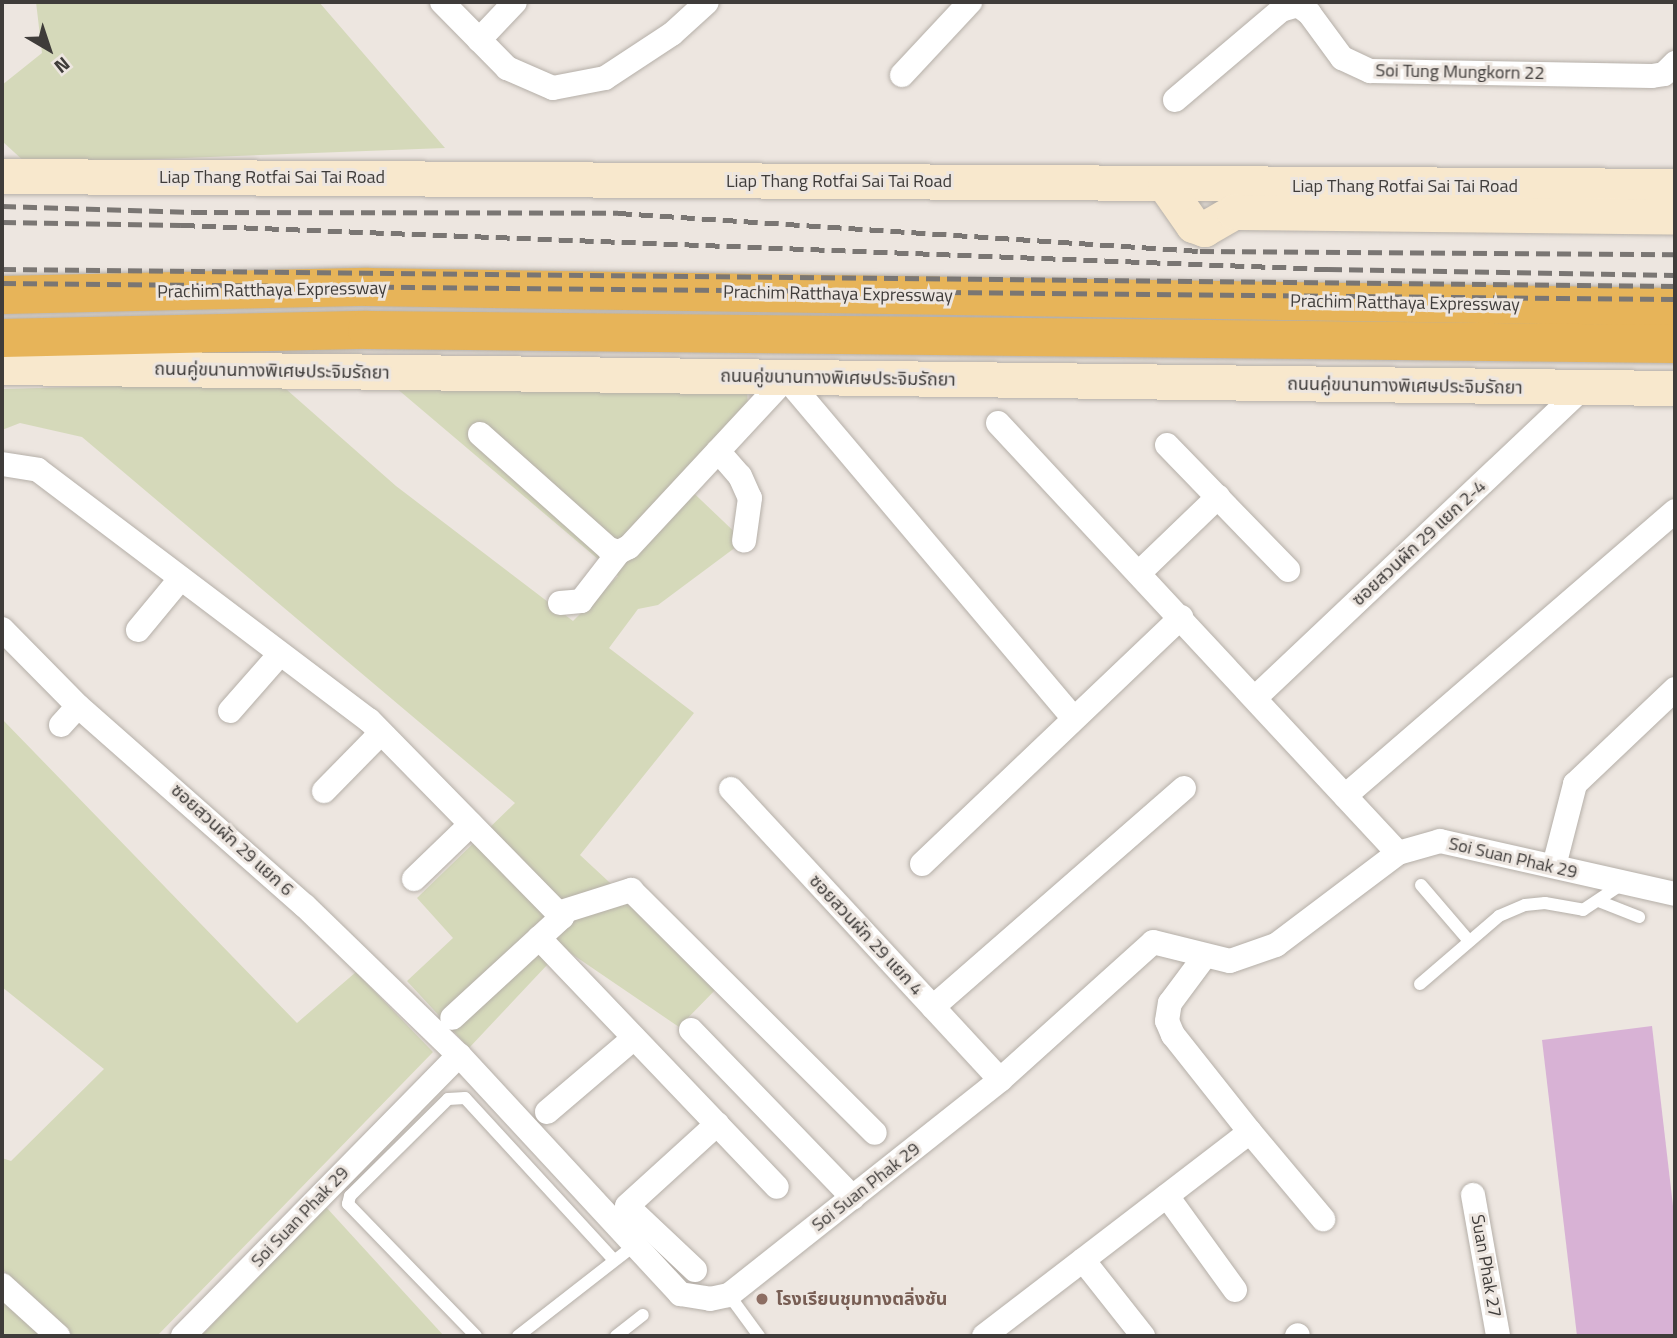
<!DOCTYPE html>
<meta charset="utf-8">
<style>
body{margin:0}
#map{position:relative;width:1677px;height:1338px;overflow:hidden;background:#ede6e0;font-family:"Titillium Web","Noto Sans Thai",sans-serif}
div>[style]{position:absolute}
.green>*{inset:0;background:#d5d9ba}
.building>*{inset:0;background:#d8b2d5}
.roads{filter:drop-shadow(0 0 2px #b5afa8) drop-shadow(0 0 2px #b5afa8)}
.lane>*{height:12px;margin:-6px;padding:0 6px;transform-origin:6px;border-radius:6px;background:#fff}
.street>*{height:24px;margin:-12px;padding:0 12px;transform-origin:12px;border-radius:12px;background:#fff}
.secondary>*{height:35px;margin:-17.5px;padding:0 17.5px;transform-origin:17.5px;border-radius:17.5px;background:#f8e8cd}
.highway>*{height:38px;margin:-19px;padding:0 19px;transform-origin:19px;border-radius:19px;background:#e7b459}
.rail>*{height:5px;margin-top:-2.5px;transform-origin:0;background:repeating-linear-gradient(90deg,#7a7673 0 14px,transparent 0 21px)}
.dots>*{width:19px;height:19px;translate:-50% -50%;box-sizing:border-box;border:4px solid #ede6e0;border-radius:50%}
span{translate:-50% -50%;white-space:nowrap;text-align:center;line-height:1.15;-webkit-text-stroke:6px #ede6e0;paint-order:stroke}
.street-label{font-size:18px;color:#3f3c3a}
.education-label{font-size:18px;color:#785e54;font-weight:700}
.left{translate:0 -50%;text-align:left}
.frame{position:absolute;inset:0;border:4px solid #3f3c3a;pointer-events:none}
.north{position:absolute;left:14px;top:14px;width:70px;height:70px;-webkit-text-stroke:5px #ede6e0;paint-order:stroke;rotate:141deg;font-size:19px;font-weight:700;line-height:28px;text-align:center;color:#3f3c3a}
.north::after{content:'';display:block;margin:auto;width:24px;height:32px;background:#3f3c3a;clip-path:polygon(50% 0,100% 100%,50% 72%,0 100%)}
</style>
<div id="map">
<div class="green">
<div style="clip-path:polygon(36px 2px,319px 2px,445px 148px,27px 164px,2px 141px,2px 85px,42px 53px)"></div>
<div style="clip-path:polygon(278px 382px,396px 486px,573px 621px,618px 576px,395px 387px,747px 391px,748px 406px,680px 480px,744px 541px,658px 605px,638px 609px,609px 648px,694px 713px,580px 855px,720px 985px,679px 1027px,563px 948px,469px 1048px,407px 981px,453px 938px,417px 898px,515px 803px,82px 437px,20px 423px,2px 430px,2px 389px)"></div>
<div style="clip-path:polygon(2px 719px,297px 1023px,356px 972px,433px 1052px,157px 1336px,71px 1336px,2px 1269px,2px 1158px,11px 1161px,104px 1069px,2px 987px)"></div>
<div style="clip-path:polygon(326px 1207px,444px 1336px,201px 1336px)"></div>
<div style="clip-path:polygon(2px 1301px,42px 1336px,2px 1336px)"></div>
</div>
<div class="building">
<div style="clip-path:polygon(1652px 1026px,1675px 1223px,1675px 1336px,1577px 1336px,1542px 1040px)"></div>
</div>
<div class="roads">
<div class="lane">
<div style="left:1421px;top:885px;width:74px;rotate:49.4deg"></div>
<div style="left:1601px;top:902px;width:41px;rotate:21.5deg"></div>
<div style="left:1420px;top:984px;width:104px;rotate:-40.7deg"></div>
<div style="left:1499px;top:916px;width:28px;rotate:-23deg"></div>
<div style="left:1525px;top:905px;width:20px;rotate:-6deg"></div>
<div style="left:1545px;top:903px;width:39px;rotate:10deg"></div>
<div style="left:1583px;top:910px;width:47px;rotate:-33.7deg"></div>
<div style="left:729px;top:1295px;width:51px;rotate:53.8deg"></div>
<div style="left:476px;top:1336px;width:184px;rotate:-134.1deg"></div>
<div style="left:348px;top:1204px;width:8px;rotate:-76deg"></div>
<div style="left:350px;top:1196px;width:138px;rotate:-44.7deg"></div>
<div style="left:448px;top:1099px;width:17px;rotate:-3deg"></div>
<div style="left:465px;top:1098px;width:220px;rotate:47.4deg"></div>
<div style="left:518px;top:1336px;width:150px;rotate:-37.9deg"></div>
<div style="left:616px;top:1336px;width:34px;rotate:-38deg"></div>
</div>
<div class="street">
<div style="left:442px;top:2px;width:93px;rotate:45.4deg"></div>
<div style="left:507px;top:68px;width:50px;rotate:23.5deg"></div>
<div style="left:553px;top:88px;width:53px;rotate:-10.9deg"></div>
<div style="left:605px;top:78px;width:80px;rotate:-33.3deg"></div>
<div style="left:672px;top:34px;width:47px;rotate:-42.4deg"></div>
<div style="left:479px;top:40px;width:52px;rotate:-46.5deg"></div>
<div style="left:902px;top:75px;width:100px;rotate:-47deg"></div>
<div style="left:1175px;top:100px;width:139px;rotate:-40.3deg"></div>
<div style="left:1281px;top:10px;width:18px;rotate:-16deg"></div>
<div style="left:1298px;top:5px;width:14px;rotate:36deg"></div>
<div style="left:1309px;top:13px;width:56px;rotate:53.7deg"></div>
<div style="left:1342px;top:58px;width:31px;rotate:25deg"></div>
<div style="left:1370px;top:71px;width:282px;rotate:1deg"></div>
<div style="left:1652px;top:76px;width:12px;rotate:-9deg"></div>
<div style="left:1664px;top:74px;width:16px;rotate:-45deg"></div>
<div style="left:998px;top:423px;width:587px;rotate:47.07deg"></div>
<div style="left:480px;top:434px;width:173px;rotate:41.7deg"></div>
<div style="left:609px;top:549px;width:10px;rotate:17deg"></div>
<div style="left:619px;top:552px;width:11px;rotate:-27deg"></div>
<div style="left:629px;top:547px;width:231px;rotate:-47.1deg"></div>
<div style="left:786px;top:378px;width:444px;rotate:49.8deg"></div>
<div style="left:1167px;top:445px;width:174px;rotate:45.9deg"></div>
<div style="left:718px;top:451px;width:33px;rotate:49deg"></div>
<div style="left:740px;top:476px;width:24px;rotate:66deg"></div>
<div style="left:750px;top:498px;width:43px;rotate:97.9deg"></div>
<div style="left:2px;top:464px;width:36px;rotate:9deg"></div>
<div style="left:38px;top:470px;width:415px;rotate:37.1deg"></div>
<div style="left:369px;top:720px;width:276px;rotate:45.6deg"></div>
<div style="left:562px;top:917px;width:149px;rotate:137.4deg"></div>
<div style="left:1139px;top:573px;width:110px;rotate:-43.9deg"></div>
<div style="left:560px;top:603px;width:21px;rotate:-5deg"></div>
<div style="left:581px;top:601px;width:62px;rotate:-52.2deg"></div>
<div style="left:2px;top:629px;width:108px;rotate:45.4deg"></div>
<div style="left:78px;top:706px;width:303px;rotate:41.4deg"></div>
<div style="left:305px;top:906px;width:214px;rotate:44.1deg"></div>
<div style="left:138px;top:630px;width:67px;rotate:-50.4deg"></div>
<div style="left:1255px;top:698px;width:451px;rotate:-43.4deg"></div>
<div style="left:230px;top:711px;width:76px;rotate:-48.7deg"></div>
<div style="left:61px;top:725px;width:25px;rotate:-48deg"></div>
<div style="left:731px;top:789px;width:396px;rotate:47.2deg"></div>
<div style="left:324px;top:791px;width:81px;rotate:-45.5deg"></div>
<div style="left:1345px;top:796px;width:436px;rotate:-40.8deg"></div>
<div style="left:922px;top:864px;width:358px;rotate:-43.6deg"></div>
<div style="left:1554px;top:866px;width:85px;rotate:-75.6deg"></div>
<div style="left:1575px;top:784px;width:138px;rotate:-43.5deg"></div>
<div style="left:414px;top:879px;width:79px;rotate:-44deg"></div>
<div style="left:558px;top:913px;width:77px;rotate:-17.5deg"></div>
<div style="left:631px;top:890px;width:344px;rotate:44.9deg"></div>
<div style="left:539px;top:938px;width:344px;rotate:46.3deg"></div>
<div style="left:933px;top:1007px;width:333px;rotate:-41.1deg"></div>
<div style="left:691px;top:1030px;width:233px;rotate:46deg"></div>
<div style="left:547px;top:1112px;width:114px;rotate:-40.4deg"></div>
<div style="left:1250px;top:1132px;width:114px;rotate:50deg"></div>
<div style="left:1473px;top:1195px;width:143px;rotate:79.9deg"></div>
<div style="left:1167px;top:1196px;width:116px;rotate:54.1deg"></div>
<div style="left:1083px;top:1260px;width:97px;rotate:51.7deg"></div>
<div style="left:695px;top:1270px;width:93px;rotate:-136.7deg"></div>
<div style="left:627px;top:1206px;width:122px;rotate:-42.3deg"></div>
<div style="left:2px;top:1285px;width:76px;rotate:42.3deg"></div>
<div style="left:183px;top:1336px;width:394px;rotate:-45.5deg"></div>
<div style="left:459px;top:1055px;width:326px;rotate:47.2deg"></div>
<div style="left:680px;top:1294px;width:30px;rotate:9deg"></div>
<div style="left:710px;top:1299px;width:19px;rotate:-12deg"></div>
<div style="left:729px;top:1295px;width:346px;rotate:-38.4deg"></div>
<div style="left:1000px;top:1080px;width:206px;rotate:-42deg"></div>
<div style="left:1153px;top:942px;width:79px;rotate:13.9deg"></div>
<div style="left:1230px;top:961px;width:49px;rotate:-19.2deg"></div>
<div style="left:1276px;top:945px;width:153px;rotate:-37deg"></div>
<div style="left:1398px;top:853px;width:44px;rotate:-15.9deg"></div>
<div style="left:1440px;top:841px;width:241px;rotate:12.7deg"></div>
<div style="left:984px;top:1336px;width:335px;rotate:-37.5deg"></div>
<div style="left:1250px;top:1132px;width:124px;rotate:-128.4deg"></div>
<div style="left:1173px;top:1035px;width:15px;rotate:-113deg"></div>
<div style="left:1167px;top:1021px;width:18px;rotate:-81deg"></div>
<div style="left:1170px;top:1003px;width:59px;rotate:-53.3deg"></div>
<div style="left:1297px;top:1336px;width:1px;rotate:-45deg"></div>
</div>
<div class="secondary">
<div style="left:2px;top:176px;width:1673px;rotate:0.34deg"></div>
<div style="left:1165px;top:185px;width:49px;rotate:55deg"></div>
<div style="left:1193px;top:225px;width:12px;rotate:20deg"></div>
<div style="left:1204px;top:229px;width:34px;rotate:-30deg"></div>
<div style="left:1234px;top:212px;width:441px;rotate:0.6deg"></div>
<div style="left:2px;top:367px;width:1673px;rotate:0.72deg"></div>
</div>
<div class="highway">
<div style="left:2px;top:295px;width:366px;rotate:-1.3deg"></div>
<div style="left:368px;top:287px;width:1307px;rotate:0.88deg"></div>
<div style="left:2px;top:338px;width:365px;rotate:-1.3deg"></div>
<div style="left:367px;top:330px;width:1308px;rotate:0.61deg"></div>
</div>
</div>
<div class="rail">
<div style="left:2px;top:206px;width:191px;rotate:1.8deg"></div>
<div style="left:193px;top:212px;width:425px;rotate:0.1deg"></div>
<div style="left:618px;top:213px;width:583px;rotate:3.74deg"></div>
<div style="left:1200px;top:251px;width:475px;rotate:0.4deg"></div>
<div style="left:2px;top:222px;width:179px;rotate:1deg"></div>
<div style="left:181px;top:225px;width:1148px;rotate:2.2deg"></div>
<div style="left:1328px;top:269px;width:347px;rotate:1deg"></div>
<div style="left:2px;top:269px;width:1673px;rotate:0.58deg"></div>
<div style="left:2px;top:283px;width:1673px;rotate:0.55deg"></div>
</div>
<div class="dots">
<div style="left:762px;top:1299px;background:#8d6e63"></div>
</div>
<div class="street-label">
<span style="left:1460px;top:72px;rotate:1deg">Soi Tung Mungkorn 22</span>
<span style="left:272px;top:177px">Liap Thang Rotfai Sai Tai Road</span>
<span style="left:839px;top:181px">Liap Thang Rotfai Sai Tai Road</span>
<span style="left:1405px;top:186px">Liap Thang Rotfai Sai Tai Road</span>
<span style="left:272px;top:290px;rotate:-1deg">Prachim Ratthaya Expressway</span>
<span style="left:838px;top:294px;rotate:1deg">Prachim Ratthaya Expressway</span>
<span style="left:1405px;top:303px;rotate:1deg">Prachim Ratthaya Expressway</span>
<span style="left:272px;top:371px;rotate:1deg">ถนนคู่ขนานทางพิเศษประจิมรัถยา</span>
<span style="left:838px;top:378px;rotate:1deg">ถนนคู่ขนานทางพิเศษประจิมรัถยา</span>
<span style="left:1405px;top:386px;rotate:1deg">ถนนคู่ขนานทางพิเศษประจิมรัถยา</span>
<span style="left:1419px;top:543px;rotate:-43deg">ซอยสวนผัก 29 แยก 2-4</span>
<span style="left:232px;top:840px;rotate:42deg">ซอยสวนผัก 29 แยก 6</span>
<span style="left:1513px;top:858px;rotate:13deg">Soi Suan Phak 29</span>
<span style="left:866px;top:935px;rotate:47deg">ซอยสวนผัก 29 แยก 4</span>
<span style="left:866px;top:1187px;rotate:-38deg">Soi Suan Phak 29</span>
<span style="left:300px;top:1217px;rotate:-46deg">Soi Suan Phak 29</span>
<span style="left:1486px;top:1266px;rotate:80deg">Suan Phak 27</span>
</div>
<div class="education-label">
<span class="left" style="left:776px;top:1299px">โรงเรียนชุมทางตลิ่งชัน</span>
</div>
<div class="frame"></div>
<div class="north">N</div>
</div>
